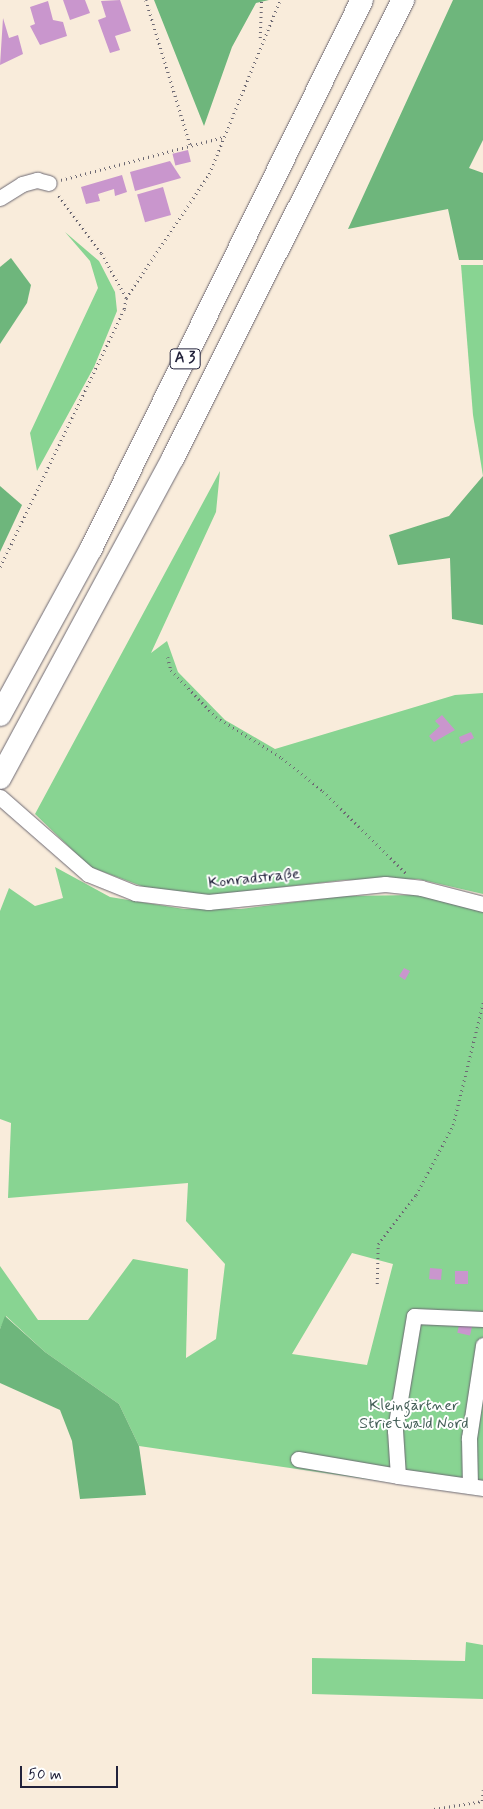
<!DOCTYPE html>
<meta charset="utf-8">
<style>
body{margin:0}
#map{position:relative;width:483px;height:1809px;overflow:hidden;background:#f9ecdb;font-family:Mynerve,sans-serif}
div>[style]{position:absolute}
.green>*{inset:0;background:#88d492}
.forest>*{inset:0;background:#6eb67c}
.building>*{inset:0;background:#c996cd;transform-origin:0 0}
.path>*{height:2.5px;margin-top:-1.25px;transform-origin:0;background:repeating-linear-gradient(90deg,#6d6973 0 1px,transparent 0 5px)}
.roads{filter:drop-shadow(0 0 1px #6d6973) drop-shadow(0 0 1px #6d6973)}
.minor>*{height:15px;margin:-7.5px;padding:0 7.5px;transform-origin:7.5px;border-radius:7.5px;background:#fff}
.highway>*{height:22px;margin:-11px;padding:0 11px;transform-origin:11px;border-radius:11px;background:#fff}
span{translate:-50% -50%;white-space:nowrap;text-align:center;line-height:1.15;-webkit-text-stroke:4px #fff;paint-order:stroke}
.shield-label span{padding:1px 4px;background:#fff;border:1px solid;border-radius:4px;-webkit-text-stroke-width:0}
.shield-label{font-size:15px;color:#22223b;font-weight:700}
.street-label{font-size:16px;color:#22223b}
.park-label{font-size:16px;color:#466059}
.scale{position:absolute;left:20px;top:1766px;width:98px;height:22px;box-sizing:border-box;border:2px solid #22223b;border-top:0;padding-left:6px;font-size:15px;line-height:18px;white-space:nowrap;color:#22223b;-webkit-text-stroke:4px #fff;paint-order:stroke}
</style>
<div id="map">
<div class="green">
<div style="clip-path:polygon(65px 232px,99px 261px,115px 292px,117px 311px,94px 367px,37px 471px,30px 433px,98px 288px,90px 261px)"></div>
<div style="clip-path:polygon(461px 265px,483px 265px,483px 476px,473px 415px)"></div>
<div style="clip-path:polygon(220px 471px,216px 512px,151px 653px,167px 641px,178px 672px,225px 720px,275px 749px,455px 695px,483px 693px,483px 894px,418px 879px,344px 880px,208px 896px,144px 887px,90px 867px,35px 814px)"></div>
<div style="clip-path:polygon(evenodd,55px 867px,110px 897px,184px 909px,241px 909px,343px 896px,418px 895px,483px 912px,483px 1496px,139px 1446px,119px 1404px,45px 1352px,6px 1316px,0 1329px,0 1266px,38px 1320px,88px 1320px,133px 1259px,188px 1269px,186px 1358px,216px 1339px,225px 1264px,186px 1221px,188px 1183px,8px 1198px,11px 1123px,0 1119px,0 911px,9px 888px,35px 906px,63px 898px,55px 867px,352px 1253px,393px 1264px,367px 1365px,292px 1354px,352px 1253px)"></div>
<div style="clip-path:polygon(466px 1642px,483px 1645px,483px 1699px,312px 1694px,312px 1658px,465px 1661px)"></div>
</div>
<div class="forest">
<div style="clip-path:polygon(154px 0,269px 0,256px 3px,232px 47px,204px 126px)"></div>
<div style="clip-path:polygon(453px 0,483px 0,483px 140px,469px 168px,483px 173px,483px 260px,459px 260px,448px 209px,348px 229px)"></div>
<div style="clip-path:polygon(11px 258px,31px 285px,27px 303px,0 344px,0 267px)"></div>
<div style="clip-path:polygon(483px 476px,483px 625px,452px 619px,450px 558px,398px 565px,389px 535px,449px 516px)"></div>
<div style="clip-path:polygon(0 486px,22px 505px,0 552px)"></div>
<div style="clip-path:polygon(5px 1316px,45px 1352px,119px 1404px,139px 1446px,146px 1495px,80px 1499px,72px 1441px,60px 1410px,0 1383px,0 1329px)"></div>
</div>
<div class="building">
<div style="clip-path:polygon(63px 0,85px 0,90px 13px,70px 20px)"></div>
<div style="clip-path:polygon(120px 0,131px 31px,115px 36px,120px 50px,110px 53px,98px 20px,106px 17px,101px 1px)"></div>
<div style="clip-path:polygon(48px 1px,53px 20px,63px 22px,67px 36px,40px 45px,30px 26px,35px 24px,30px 7px)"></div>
<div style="clip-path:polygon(3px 18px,9px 38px,18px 35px,23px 54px,0 65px)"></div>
<div style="left:188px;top:150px;width:12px;height:16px;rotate:76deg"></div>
<div style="clip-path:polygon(170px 161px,181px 178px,135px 191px,130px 172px)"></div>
<div style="clip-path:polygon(122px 175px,127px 192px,115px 196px,114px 189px,98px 194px,100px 201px,86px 204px,81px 187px)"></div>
<div style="left:163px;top:187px;width:29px;height:27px;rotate:74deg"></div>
<div style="clip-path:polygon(442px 715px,455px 730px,434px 742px,429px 736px,440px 726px,435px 721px)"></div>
<div style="clip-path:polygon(471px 732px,474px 738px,461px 744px,459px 737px)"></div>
<div style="clip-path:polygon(404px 968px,410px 971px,405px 980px,399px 976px)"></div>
<div style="left:430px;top:1268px;width:12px;height:11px;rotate:5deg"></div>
<div style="left:455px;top:1271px;width:13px;height:13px"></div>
<div style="left:460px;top:1321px;width:13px;height:12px;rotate:13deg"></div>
</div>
<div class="path">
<div style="left:146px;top:0;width:151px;rotate:73deg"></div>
<div style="left:260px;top:38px;width:38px;rotate:-88deg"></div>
<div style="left:61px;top:180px;width:169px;rotate:-14.8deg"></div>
<div style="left:126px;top:298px;width:149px;rotate:-56.2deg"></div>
<div style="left:209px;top:174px;width:188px;rotate:-67.8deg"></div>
<div style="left:0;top:567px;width:286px;rotate:-64.3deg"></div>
<div style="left:124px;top:309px;width:11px;rotate:-80deg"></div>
<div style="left:126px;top:298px;width:51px;rotate:-119.1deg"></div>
<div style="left:101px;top:253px;width:74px;rotate:-126.7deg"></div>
<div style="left:168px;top:657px;width:13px;rotate:77deg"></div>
<div style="left:171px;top:670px;width:65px;rotate:46.2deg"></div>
<div style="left:216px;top:717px;width:78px;rotate:31.8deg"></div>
<div style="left:282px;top:758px;width:53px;rotate:38.8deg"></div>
<div style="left:323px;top:791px;width:117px;rotate:44.7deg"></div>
<div style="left:377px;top:1284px;width:40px;rotate:-88.6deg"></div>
<div style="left:378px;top:1244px;width:62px;rotate:-52.2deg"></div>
<div style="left:416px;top:1195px;width:79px;rotate:-62.1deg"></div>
<div style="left:453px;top:1125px;width:126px;rotate:-76.2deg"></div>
<div style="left:482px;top:1801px;width:11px;rotate:-85deg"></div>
<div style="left:434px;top:1809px;width:50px;rotate:-9.3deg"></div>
</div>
<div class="roads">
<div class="minor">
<div style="left:0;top:198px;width:26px;rotate:-32deg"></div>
<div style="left:22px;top:184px;width:16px;rotate:-15deg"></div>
<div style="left:37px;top:180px;width:12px;rotate:14deg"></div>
<div style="left:0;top:797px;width:117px;rotate:41.2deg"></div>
<div style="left:88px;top:874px;width:51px;rotate:22deg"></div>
<div style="left:135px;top:893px;width:74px;rotate:7deg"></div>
<div style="left:208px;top:902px;width:178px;rotate:-5.8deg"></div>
<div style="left:385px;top:884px;width:36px;rotate:6deg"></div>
<div style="left:421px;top:888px;width:64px;rotate:14.5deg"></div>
<div style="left:483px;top:1319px;width:69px;rotate:-177.5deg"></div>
<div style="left:414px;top:1316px;width:116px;rotate:99.5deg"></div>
<div style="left:395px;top:1430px;width:46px;rotate:86.3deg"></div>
<div style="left:398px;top:1476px;width:86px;rotate:8deg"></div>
<div style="left:298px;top:1459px;width:101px;rotate:9.6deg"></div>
<div style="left:470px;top:1486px;width:48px;rotate:-91.2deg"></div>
<div style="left:469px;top:1438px;width:94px;rotate:-81.4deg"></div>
</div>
<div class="highway">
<div style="left:0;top:715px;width:189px;rotate:-61.3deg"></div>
<div style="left:91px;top:549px;width:612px;rotate:-63.73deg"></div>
<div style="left:0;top:778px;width:364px;rotate:-61.6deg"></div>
<div style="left:173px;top:458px;width:513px;rotate:-63.33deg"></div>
</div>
</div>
<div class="shield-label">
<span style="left:185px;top:359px">A 3</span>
</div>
<div class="street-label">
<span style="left:254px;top:879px;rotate:-6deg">Konradstraße</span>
</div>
<div class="park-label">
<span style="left:414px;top:1415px">Kleingärtner<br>Strietwald Nord</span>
</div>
<div class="scale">50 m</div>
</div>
